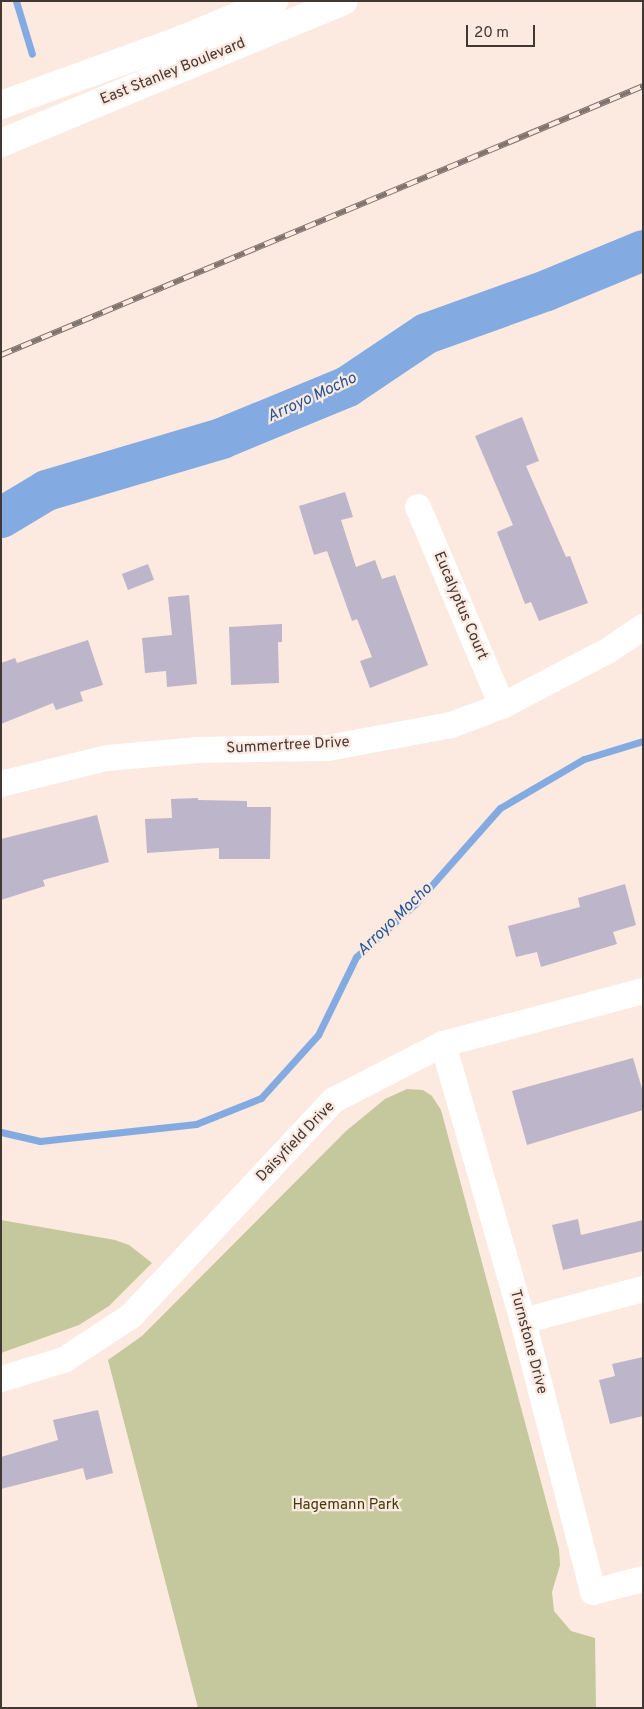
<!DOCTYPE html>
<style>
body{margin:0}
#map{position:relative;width:644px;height:1709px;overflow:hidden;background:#fce9e0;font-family:Overpass,sans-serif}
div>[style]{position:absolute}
.green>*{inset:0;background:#c4c89c}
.stream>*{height:7px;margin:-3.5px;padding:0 3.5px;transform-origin:3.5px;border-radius:3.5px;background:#83abe2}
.river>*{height:41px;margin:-20.5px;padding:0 20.5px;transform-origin:20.5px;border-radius:20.5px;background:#83abe2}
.building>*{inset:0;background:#bdb5ca;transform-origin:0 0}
.street>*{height:26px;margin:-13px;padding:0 13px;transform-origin:13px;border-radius:13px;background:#fff}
.primary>*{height:28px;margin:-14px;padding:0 14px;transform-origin:14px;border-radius:14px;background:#fff}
.rail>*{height:5.5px;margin-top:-2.75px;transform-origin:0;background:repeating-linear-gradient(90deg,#fce9e0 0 11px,#81746f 0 22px);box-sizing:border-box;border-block:1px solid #81746f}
span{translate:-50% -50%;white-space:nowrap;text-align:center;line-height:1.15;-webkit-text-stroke:4.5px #fce9e0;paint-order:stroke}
.street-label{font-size:15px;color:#413834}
.park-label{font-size:15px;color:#3b3e06}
.water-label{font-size:16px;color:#235497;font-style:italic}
.frame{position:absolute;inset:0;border:2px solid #413834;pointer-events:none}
.scale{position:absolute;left:466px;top:25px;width:69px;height:22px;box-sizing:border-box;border:2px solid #413834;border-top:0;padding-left:6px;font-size:15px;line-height:18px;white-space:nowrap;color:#413834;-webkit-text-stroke:4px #fce9e0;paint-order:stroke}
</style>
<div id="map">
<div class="green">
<div style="clip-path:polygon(407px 1089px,423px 1090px,432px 1096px,441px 1110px,559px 1549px,560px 1565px,552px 1592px,554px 1611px,571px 1631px,595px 1638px,596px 1708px,198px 1708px,108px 1360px,142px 1336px,346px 1131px,385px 1099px)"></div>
<div style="clip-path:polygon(1px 1220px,115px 1240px,129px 1245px,152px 1263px,109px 1306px,79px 1325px,1px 1353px)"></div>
</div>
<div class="stream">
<div style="left:16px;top:1px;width:55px;rotate:73.2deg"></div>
<div style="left:1px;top:1132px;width:40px;rotate:13deg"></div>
<div style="left:40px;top:1141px;width:157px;rotate:-6.2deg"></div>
<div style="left:196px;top:1124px;width:70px;rotate:-21.8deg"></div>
<div style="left:261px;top:1098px;width:85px;rotate:-47.9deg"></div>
<div style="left:318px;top:1035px;width:87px;rotate:-64deg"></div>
<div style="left:356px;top:957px;width:79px;rotate:-41.9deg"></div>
<div style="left:415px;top:904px;width:128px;rotate:-48.5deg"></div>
<div style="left:500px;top:808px;width:97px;rotate:-30.3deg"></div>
<div style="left:584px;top:759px;width:62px;rotate:-17deg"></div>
</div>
<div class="river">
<div style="left:1px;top:517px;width:52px;rotate:-31deg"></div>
<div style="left:46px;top:490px;width:183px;rotate:-16.5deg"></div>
<div style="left:221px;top:438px;width:136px;rotate:-22.4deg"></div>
<div style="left:347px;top:386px;width:95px;rotate:-33.9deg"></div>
<div style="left:426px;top:333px;width:127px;rotate:-19.7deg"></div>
<div style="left:546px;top:290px;width:105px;rotate:-22.4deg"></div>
</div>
<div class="building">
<div style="clip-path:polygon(522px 417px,539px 461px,526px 466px,566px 557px,570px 556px,588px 603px,539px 621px,531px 602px,525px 604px,497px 532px,513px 525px,475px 436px)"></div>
<div style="clip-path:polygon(345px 492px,353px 517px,341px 520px,356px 567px,375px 560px,382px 579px,395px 575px,428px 665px,370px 688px,360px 661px,372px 657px,357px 619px,352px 621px,327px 551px,314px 555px,299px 506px)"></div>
<div style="left:148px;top:564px;width:17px;height:28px;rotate:69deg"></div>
<div style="clip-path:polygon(189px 595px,197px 684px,167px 687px,166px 671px,145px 673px,142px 638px,172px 635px,168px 597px)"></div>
<div style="clip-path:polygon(282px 624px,282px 642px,278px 642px,279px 683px,231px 685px,229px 627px)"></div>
<div style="clip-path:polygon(88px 640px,103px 685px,80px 692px,83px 701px,56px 710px,53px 703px,1px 724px,1px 663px,15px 658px,17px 663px)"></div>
<div style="clip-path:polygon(198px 798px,198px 800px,247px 801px,247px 807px,271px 807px,270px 859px,219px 859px,219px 848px,147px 853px,145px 819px,172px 818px,171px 799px)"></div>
<div style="clip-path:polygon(97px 815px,109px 862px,43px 880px,45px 886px,1px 900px,1px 839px)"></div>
<div style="clip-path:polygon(625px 884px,636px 925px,613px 932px,617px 944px,541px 967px,537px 952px,516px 957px,508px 926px,580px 907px,578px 898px)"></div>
<div style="clip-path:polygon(633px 1058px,643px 1092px,643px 1110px,527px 1145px,512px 1091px)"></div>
<div style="clip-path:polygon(578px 1219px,581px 1235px,643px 1220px,643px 1251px,563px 1270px,552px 1225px)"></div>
<div style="clip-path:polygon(643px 1357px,643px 1416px,610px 1424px,599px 1380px,615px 1376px,612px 1364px)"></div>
<div style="clip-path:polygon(98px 1410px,113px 1473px,86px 1480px,83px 1468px,1px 1489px,1px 1457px,58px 1440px,53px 1420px)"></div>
</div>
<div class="street">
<div style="left:418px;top:507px;width:216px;rotate:67.1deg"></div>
<div style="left:1px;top:784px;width:109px;rotate:-13.8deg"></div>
<div style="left:107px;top:758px;width:91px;rotate:-5deg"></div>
<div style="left:198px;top:750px;width:130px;rotate:-0.9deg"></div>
<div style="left:328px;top:748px;width:125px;rotate:-10.6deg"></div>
<div style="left:451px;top:725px;width:54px;rotate:-20.4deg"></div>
<div style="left:502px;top:706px;width:121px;rotate:-27.6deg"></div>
<div style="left:609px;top:650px;width:41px;rotate:-34.1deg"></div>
<div style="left:443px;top:1044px;width:288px;rotate:73.9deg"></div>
<div style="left:523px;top:1321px;width:280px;rotate:75.5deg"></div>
<div style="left:593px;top:1592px;width:52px;rotate:-14.6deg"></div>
<div style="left:523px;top:1321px;width:124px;rotate:-14.9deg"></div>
<div style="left:1px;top:1379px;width:66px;rotate:-16.8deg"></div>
<div style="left:64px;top:1360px;width:80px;rotate:-33.3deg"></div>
<div style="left:131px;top:1316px;width:296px;rotate:-46.8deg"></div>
<div style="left:334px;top:1100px;width:123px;rotate:-27.2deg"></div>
<div style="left:443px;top:1044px;width:207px;rotate:-14.8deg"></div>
</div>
<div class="primary">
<div style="left:1px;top:105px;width:194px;rotate:-19.9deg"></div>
<div style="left:183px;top:39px;width:99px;rotate:-22.7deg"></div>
<div style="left:1px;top:143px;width:371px;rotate:-22.5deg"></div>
</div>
<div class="rail">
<div style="left:1px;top:355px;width:696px;rotate:-22.73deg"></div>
</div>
<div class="street-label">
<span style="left:173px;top:72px;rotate:-22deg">East Stanley Boulevard</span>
<span style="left:460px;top:606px;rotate:67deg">Eucalyptus Court</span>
<span style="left:288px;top:746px;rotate:-3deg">Summertree Drive</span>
<span style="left:296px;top:1142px;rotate:-46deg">Daisyfield Drive</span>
<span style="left:528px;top:1342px;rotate:75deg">Turnstone Drive</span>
</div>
<div class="park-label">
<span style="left:346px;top:1506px">Hagemann Park</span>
</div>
<div class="water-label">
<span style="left:312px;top:398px;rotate:-25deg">Arroyo Mocho</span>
<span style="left:395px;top:920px;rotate:-44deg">Arroyo Mocho</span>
</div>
<div class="frame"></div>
<div class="scale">20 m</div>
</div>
